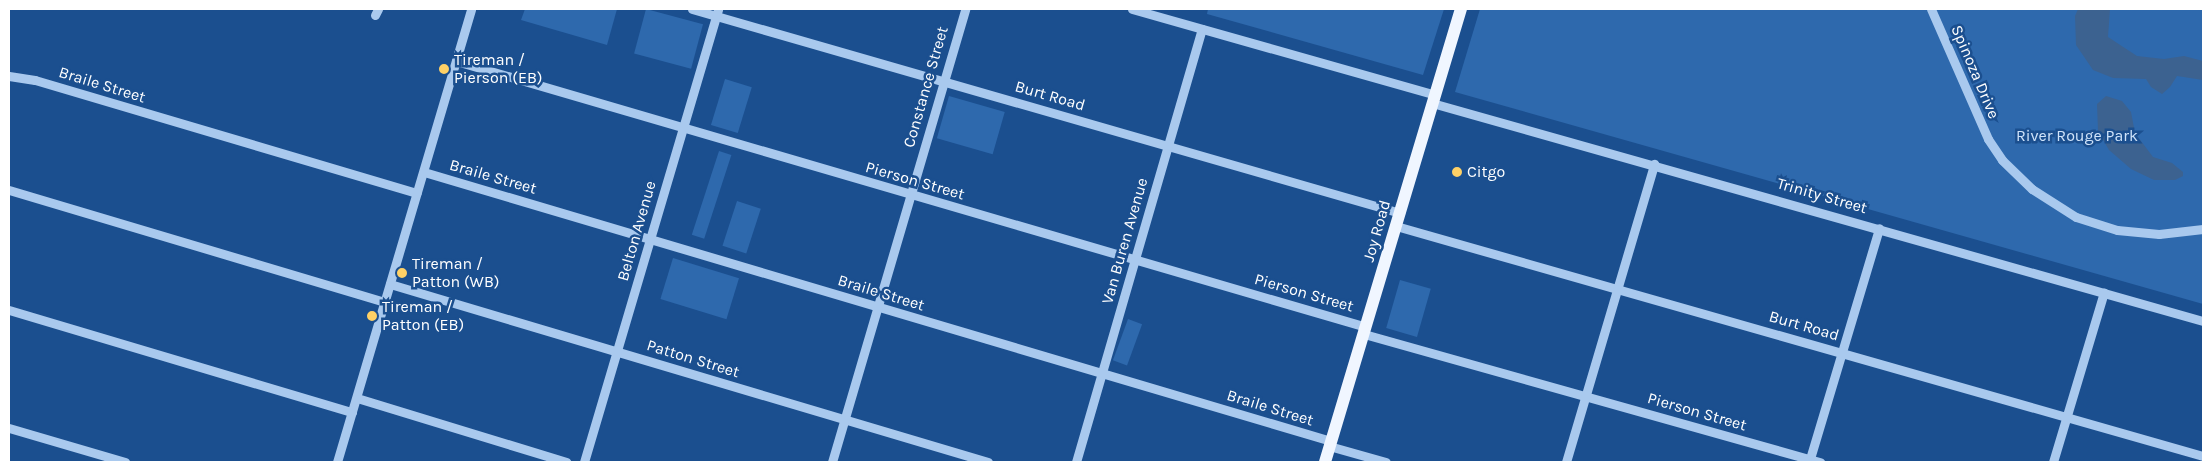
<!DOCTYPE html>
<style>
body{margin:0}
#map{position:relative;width:2212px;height:471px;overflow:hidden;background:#1b4f8f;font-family:Karla,sans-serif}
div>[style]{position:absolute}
.green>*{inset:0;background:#2e69ad;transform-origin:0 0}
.water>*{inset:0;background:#3c6290}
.minor>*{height:9px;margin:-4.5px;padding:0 4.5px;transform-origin:4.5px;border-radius:4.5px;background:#a9c9ee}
.major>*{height:12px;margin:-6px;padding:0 6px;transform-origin:6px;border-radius:6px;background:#f0f6ff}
.dots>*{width:14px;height:14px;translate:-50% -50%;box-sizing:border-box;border:2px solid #1b4f8f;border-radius:50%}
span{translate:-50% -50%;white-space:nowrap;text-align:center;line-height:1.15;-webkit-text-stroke:5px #1b4f8f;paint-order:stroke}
.poi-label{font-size:16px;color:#fff}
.left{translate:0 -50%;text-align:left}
.street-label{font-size:16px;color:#fff}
.park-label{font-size:16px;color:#cfe3fa}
.frame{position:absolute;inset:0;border:10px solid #fff;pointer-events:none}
</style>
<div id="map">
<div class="green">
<div style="clip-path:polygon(525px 9px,617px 9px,607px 45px,521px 20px)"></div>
<div style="left:646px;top:9px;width:59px;height:46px;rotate:15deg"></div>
<div style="clip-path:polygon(1208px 9px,1444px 9px,1423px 75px,1207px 14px)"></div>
<div style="clip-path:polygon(1480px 9px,2203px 9px,2203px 304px,1455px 92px)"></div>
<div style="left:725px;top:79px;width:28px;height:48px;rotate:17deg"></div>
<div style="left:949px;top:96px;width:58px;height:44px;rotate:16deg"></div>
<div style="left:719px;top:151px;width:13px;height:88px;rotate:18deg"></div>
<div style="left:737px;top:201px;width:25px;height:47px;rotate:18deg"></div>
<div style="left:673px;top:258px;width:69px;height:43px;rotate:17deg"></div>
<div style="left:1400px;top:280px;width:32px;height:50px;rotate:16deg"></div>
<div style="left:1128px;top:319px;width:15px;height:44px;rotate:20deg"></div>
</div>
<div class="water">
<div style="clip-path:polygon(2078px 9px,2110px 9px,2108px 37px,2137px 56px,2164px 59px,2184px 56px,2203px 61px,2203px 80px,2177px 76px,2170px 87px,2162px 94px,2151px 87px,2146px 79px,2113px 78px,2093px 70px,2076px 45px,2075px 16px)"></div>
<div style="clip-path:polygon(2106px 96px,2122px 101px,2131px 112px,2135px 133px,2153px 157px,2172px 163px,2183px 172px,2183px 176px,2175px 180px,2154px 180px,2131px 169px,2109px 150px,2098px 131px,2097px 104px)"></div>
</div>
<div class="minor">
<div style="left:692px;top:9px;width:737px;rotate:16.07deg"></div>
<div style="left:1132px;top:9px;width:315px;rotate:15.8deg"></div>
<div style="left:1931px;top:9px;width:142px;rotate:66.3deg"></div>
<div style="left:1988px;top:139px;width:25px;rotate:56deg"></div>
<div style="left:2002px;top:160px;width:42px;rotate:44deg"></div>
<div style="left:2032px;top:189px;width:52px;rotate:32.5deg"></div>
<div style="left:2076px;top:217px;width:43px;rotate:17.6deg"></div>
<div style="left:2117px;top:230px;width:42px;rotate:5.4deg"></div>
<div style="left:2159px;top:234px;width:44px;rotate:-6.5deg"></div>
<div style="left:375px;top:15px;width:7px;rotate:-63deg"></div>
<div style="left:456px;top:61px;width:948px;rotate:16.29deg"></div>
<div style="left:9px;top:76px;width:26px;rotate:9deg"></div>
<div style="left:35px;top:80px;width:398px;rotate:16.5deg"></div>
<div style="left:1432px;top:103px;width:801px;rotate:15.79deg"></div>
<div style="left:424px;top:172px;width:946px;rotate:16.52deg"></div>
<div style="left:9px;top:190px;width:392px;rotate:16.6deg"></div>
<div style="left:1396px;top:226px;width:839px;rotate:15.91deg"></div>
<div style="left:390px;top:284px;width:624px;rotate:16.58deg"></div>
<div style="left:9px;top:310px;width:358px;rotate:16.6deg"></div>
<div style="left:1364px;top:334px;width:474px;rotate:15.7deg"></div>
<div style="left:357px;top:398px;width:219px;rotate:17deg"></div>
<div style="left:9px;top:428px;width:121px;rotate:16.3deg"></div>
<div style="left:1329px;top:446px;width:59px;rotate:15.7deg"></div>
<div style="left:337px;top:462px;width:472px;rotate:-73.5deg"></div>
<div style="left:584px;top:462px;width:472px;rotate:-73.5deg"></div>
<div style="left:832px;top:462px;width:472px;rotate:-73.6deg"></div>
<div style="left:1076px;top:462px;width:451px;rotate:-73.8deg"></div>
<div style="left:1566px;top:462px;width:311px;rotate:-73.5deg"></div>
<div style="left:1809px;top:462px;width:244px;rotate:-73.3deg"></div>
<div style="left:2053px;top:462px;width:177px;rotate:-73.3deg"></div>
</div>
<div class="major">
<div style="left:1325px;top:462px;width:473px;rotate:-73.3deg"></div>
</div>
<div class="dots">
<div style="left:444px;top:69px;background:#ffd166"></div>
<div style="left:1457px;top:172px;background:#ffd166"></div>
<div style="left:402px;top:273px;background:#ffd166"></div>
<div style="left:372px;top:316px;background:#ffd166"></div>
</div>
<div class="poi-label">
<span class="left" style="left:454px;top:69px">Tireman /<br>Pierson (EB)</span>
<span class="left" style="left:1467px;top:172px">Citgo</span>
<span class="left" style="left:412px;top:273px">Tireman /<br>Patton (WB)</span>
<span class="left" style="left:382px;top:316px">Tireman /<br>Patton (EB)</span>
</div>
<div class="street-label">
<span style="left:1975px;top:72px;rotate:67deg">Spinoza Drive</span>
<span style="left:102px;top:85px;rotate:17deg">Braile Street</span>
<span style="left:926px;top:87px;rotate:-74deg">Constance Street</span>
<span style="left:1050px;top:96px;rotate:16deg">Burt Road</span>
<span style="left:493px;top:177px;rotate:16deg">Braile Street</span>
<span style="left:915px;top:181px;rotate:16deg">Pierson Street</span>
<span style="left:1822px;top:196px;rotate:16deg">Trinity Street</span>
<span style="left:637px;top:231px;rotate:-74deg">Belton Avenue</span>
<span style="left:1377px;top:231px;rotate:-74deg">Joy Road</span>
<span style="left:1125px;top:241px;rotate:-74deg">Van Buren Avenue</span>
<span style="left:881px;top:293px;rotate:17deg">Braile Street</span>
<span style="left:1304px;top:293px;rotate:16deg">Pierson Street</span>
<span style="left:1804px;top:326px;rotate:16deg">Burt Road</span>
<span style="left:693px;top:359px;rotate:17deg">Patton Street</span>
<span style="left:1270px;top:408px;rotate:17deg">Braile Street</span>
<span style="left:1697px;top:412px;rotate:16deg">Pierson Street</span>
</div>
<div class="park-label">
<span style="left:2077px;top:136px">River Rouge Park</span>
</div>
<div class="frame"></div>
</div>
